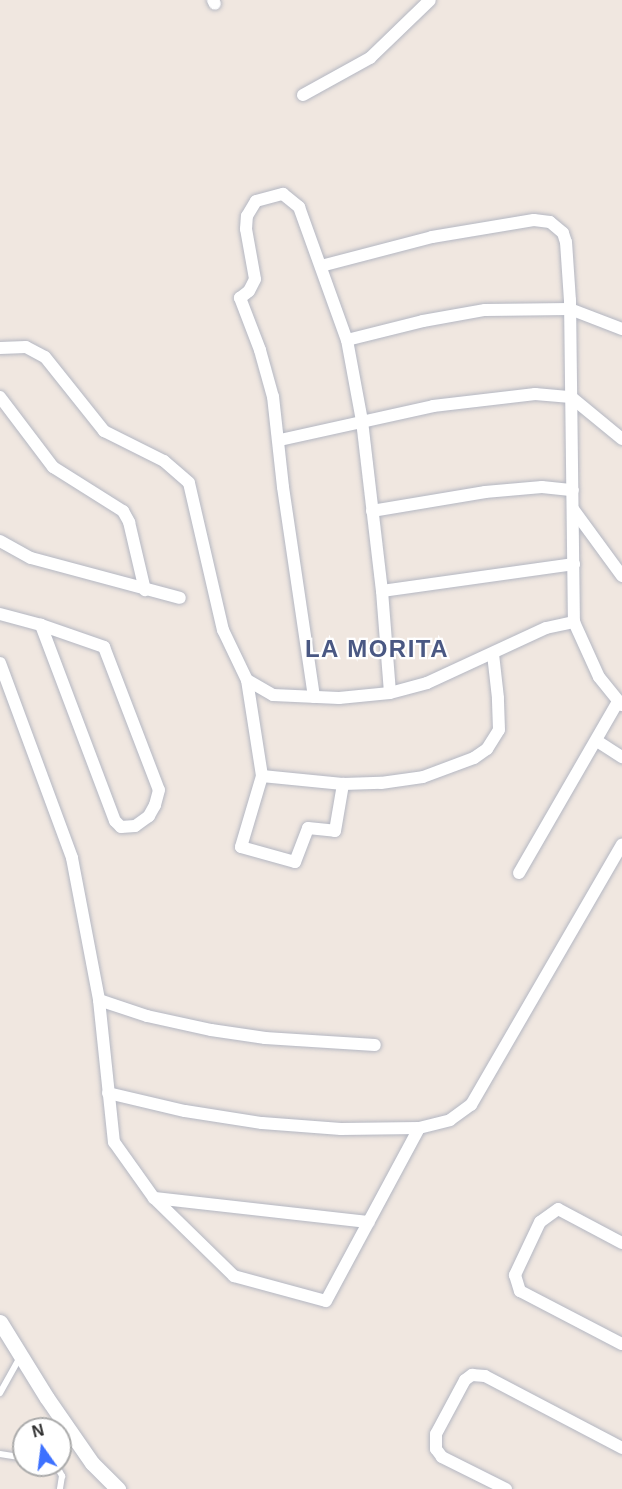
<!DOCTYPE html>
<style>
body{margin:0}
#map{position:relative;width:622px;height:1489px;overflow:hidden;background:#f0e7e0;font-family:Helvetica,sans-serif}
div>[style]{position:absolute}
.roads{filter:drop-shadow(0 0 2px #b4b7c2) drop-shadow(0 0 2px #b4b7c2)}
.service>*{height:6px;margin:-3px;padding:0 3px;transform-origin:3px;border-radius:3px;background:#fff}
.minor>*{height:12px;margin:-6px;padding:0 6px;transform-origin:6px;border-radius:6px;background:#fff}
.tertiary>*{height:15px;margin:-7.5px;padding:0 7.5px;transform-origin:7.5px;border-radius:7.5px;background:#fff}
span{translate:-50% -50%;white-space:nowrap;text-align:center;line-height:1.15;-webkit-text-stroke:4.5px #fff;paint-order:stroke}
.district-label{font-size:24px;color:#4a5883;font-weight:700;letter-spacing:1.5px}
.north{position:absolute;left:12px;top:1417px;width:60px;height:60px;box-sizing:border-box;background:#fff;border:2px solid #ababab;border-radius:50%;rotate:346deg;font-size:16px;font-weight:700;line-height:24px;text-align:center;color:#2e2e2e}
.north::after{content:'';display:block;margin:auto;width:21px;height:27px;background:#3d71ff;clip-path:polygon(50% 0,100% 100%,50% 72%,0 100%)}
</style>
<div id="map">
<div class="roads">
<div class="service">
<div style="left:0;top:1393px;width:41px;rotate:-60.9deg"></div>
<div style="left:0;top:1454px;width:24px;rotate:9deg"></div>
<div style="left:56px;top:1465px;width:13px;rotate:61deg"></div>
<div style="left:62px;top:1476px;width:13px;rotate:99deg"></div>
</div>
<div class="minor">
<div style="left:213px;top:0;width:4px;rotate:63deg"></div>
<div style="left:303px;top:95px;width:77px;rotate:-28.9deg"></div>
<div style="left:370px;top:58px;width:83px;rotate:-44deg"></div>
<div style="left:321px;top:266px;width:115px;rotate:-14.6deg"></div>
<div style="left:432px;top:237px;width:103px;rotate:-9.5deg"></div>
<div style="left:534px;top:220px;width:16px;rotate:7deg"></div>
<div style="left:550px;top:222px;width:17px;rotate:40deg"></div>
<div style="left:563px;top:233px;width:9px;rotate:72deg"></div>
<div style="left:566px;top:242px;width:58px;rotate:86.1deg"></div>
<div style="left:570px;top:300px;width:322px;rotate:89.3deg"></div>
<div style="left:574px;top:622px;width:60px;rotate:65.6deg"></div>
<div style="left:599px;top:677px;width:36px;rotate:51deg"></div>
<div style="left:347px;top:340px;width:78px;rotate:-14deg"></div>
<div style="left:423px;top:321px;width:63px;rotate:-10.1deg"></div>
<div style="left:485px;top:310px;width:85px;rotate:-0.7deg"></div>
<div style="left:570px;top:309px;width:56px;rotate:21deg"></div>
<div style="left:0;top:348px;width:26px;rotate:-2deg"></div>
<div style="left:26px;top:347px;width:21px;rotate:28deg"></div>
<div style="left:45px;top:357px;width:95px;rotate:51.4deg"></div>
<div style="left:104px;top:431px;width:67px;rotate:26.6deg"></div>
<div style="left:164px;top:461px;width:33px;rotate:41deg"></div>
<div style="left:189px;top:483px;width:151px;rotate:77deg"></div>
<div style="left:223px;top:630px;width:55px;rotate:64.4deg"></div>
<div style="left:247px;top:680px;width:97px;rotate:81.1deg"></div>
<div style="left:262px;top:776px;width:74px;rotate:106.5deg"></div>
<div style="left:241px;top:847px;width:56px;rotate:15.5deg"></div>
<div style="left:295px;top:862px;width:36px;rotate:-69deg"></div>
<div style="left:308px;top:828px;width:27px;rotate:6deg"></div>
<div style="left:335px;top:831px;width:48px;rotate:-80.3deg"></div>
<div style="left:343px;top:784px;width:38px;rotate:-2deg"></div>
<div style="left:381px;top:783px;width:42px;rotate:-8.1deg"></div>
<div style="left:423px;top:777px;width:54px;rotate:-20.4deg"></div>
<div style="left:474px;top:758px;width:16px;rotate:-35deg"></div>
<div style="left:487px;top:749px;width:22px;rotate:-58deg"></div>
<div style="left:499px;top:730px;width:32px;rotate:-92deg"></div>
<div style="left:498px;top:698px;width:44px;rotate:-96.5deg"></div>
<div style="left:0;top:397px;width:88px;rotate:52.9deg"></div>
<div style="left:53px;top:467px;width:83px;rotate:32.2deg"></div>
<div style="left:123px;top:511px;width:13px;rotate:61deg"></div>
<div style="left:129px;top:522px;width:70px;rotate:76.8deg"></div>
<div style="left:280px;top:440px;width:157px;rotate:-12.5deg"></div>
<div style="left:433px;top:406px;width:103px;rotate:-6.7deg"></div>
<div style="left:535px;top:394px;width:36px;rotate:5deg"></div>
<div style="left:571px;top:397px;width:66px;rotate:39.5deg"></div>
<div style="left:573px;top:509px;width:83px;rotate:53.8deg"></div>
<div style="left:372px;top:511px;width:115px;rotate:-9.5deg"></div>
<div style="left:485px;top:492px;width:57px;rotate:-5deg"></div>
<div style="left:542px;top:487px;width:31px;rotate:6deg"></div>
<div style="left:0;top:541px;width:35px;rotate:29deg"></div>
<div style="left:31px;top:558px;width:154px;rotate:15deg"></div>
<div style="left:382px;top:591px;width:194px;rotate:-8deg"></div>
<div style="left:0;top:614px;width:42px;rotate:15deg"></div>
<div style="left:41px;top:625px;width:67px;rotate:19.2deg"></div>
<div style="left:104px;top:647px;width:153px;rotate:69deg"></div>
<div style="left:159px;top:790px;width:16px;rotate:105deg"></div>
<div style="left:155px;top:805px;width:13px;rotate:119deg"></div>
<div style="left:149px;top:816px;width:17px;rotate:144deg"></div>
<div style="left:135px;top:826px;width:14px;rotate:176deg"></div>
<div style="left:121px;top:827px;width:8px;rotate:-135deg"></div>
<div style="left:115px;top:821px;width:210px;rotate:-110.7deg"></div>
<div style="left:0;top:663px;width:208px;rotate:69.7deg"></div>
<div style="left:72px;top:858px;width:145px;rotate:79.2deg"></div>
<div style="left:99px;top:1000px;width:143px;rotate:84deg"></div>
<div style="left:114px;top:1142px;width:69px;rotate:54.5deg"></div>
<div style="left:154px;top:1198px;width:112px;rotate:44.3deg"></div>
<div style="left:234px;top:1276px;width:95px;rotate:15.2deg"></div>
<div style="left:326px;top:1301px;width:196px;rotate:-61.7deg"></div>
<div style="left:419px;top:1128px;width:32px;rotate:-14deg"></div>
<div style="left:450px;top:1120px;width:26px;rotate:-36deg"></div>
<div style="left:471px;top:1105px;width:301px;rotate:-59.9deg"></div>
<div style="left:247px;top:680px;width:30px;rotate:30deg"></div>
<div style="left:273px;top:695px;width:66px;rotate:2.6deg"></div>
<div style="left:339px;top:698px;width:51px;rotate:-5.6deg"></div>
<div style="left:390px;top:693px;width:38px;rotate:-15deg"></div>
<div style="left:427px;top:683px;width:131px;rotate:-24.8deg"></div>
<div style="left:546px;top:628px;width:29px;rotate:-12deg"></div>
<div style="left:314px;top:697px;width:212px;rotate:-98.4deg"></div>
<div style="left:283px;top:487px;width:91px;rotate:-96.3deg"></div>
<div style="left:273px;top:397px;width:49px;rotate:-105.5deg"></div>
<div style="left:260px;top:350px;width:56px;rotate:-111deg"></div>
<div style="left:240px;top:298px;width:11px;rotate:-38deg"></div>
<div style="left:249px;top:291px;width:13px;rotate:-63deg"></div>
<div style="left:255px;top:279px;width:51px;rotate:-100.2deg"></div>
<div style="left:246px;top:229px;width:13px;rotate:-86deg"></div>
<div style="left:247px;top:216px;width:17px;rotate:-59deg"></div>
<div style="left:256px;top:201px;width:28px;rotate:-15deg"></div>
<div style="left:283px;top:194px;width:21px;rotate:39deg"></div>
<div style="left:299px;top:207px;width:141px;rotate:70.2deg"></div>
<div style="left:347px;top:340px;width:82px;rotate:79.5deg"></div>
<div style="left:362px;top:421px;width:171px;rotate:83.3deg"></div>
<div style="left:382px;top:591px;width:102px;rotate:85.5deg"></div>
<div style="left:597px;top:741px;width:30px;rotate:33deg"></div>
<div style="left:262px;top:776px;width:81px;rotate:5.6deg"></div>
<div style="left:519px;top:873px;width:196px;rotate:-60deg"></div>
<div style="left:99px;top:1000px;width:51px;rotate:18.4deg"></div>
<div style="left:147px;top:1016px;width:66px;rotate:12.3deg"></div>
<div style="left:211px;top:1030px;width:55px;rotate:8.4deg"></div>
<div style="left:265px;top:1038px;width:110px;rotate:3.6deg"></div>
<div style="left:108px;top:1093px;width:79px;rotate:13.2deg"></div>
<div style="left:185px;top:1111px;width:78px;rotate:8.9deg"></div>
<div style="left:262px;top:1123px;width:79px;rotate:4.3deg"></div>
<div style="left:341px;top:1129px;width:78px;rotate:-0.7deg"></div>
<div style="left:154px;top:1198px;width:216px;rotate:6.4deg"></div>
<div style="left:622px;top:1243px;width:72px;rotate:-152deg"></div>
<div style="left:558px;top:1209px;width:22px;rotate:144deg"></div>
<div style="left:540px;top:1222px;width:59px;rotate:115.3deg"></div>
<div style="left:515px;top:1275px;width:17px;rotate:73deg"></div>
<div style="left:520px;top:1291px;width:115px;rotate:27.5deg"></div>
<div style="left:506px;top:1489px;width:72px;rotate:-153.4deg"></div>
<div style="left:442px;top:1457px;width:10px;rotate:-127deg"></div>
<div style="left:436px;top:1449px;width:15px;rotate:-90deg"></div>
<div style="left:436px;top:1434px;width:61px;rotate:-61.8deg"></div>
<div style="left:465px;top:1380px;width:9px;rotate:-36deg"></div>
<div style="left:472px;top:1375px;width:13px;rotate:4deg"></div>
<div style="left:485px;top:1376px;width:155px;rotate:27.7deg"></div>
</div>
<div class="tertiary">
<div style="left:0;top:1322px;width:89px;rotate:58.3deg"></div>
<div style="left:47px;top:1398px;width:79px;rotate:55.3deg"></div>
<div style="left:92px;top:1463px;width:37px;rotate:45deg"></div>
</div>
</div>
<div class="district-label">
<span style="left:377px;top:649px">LA MORITA</span>
</div>
<div class="north">N</div>
</div>
